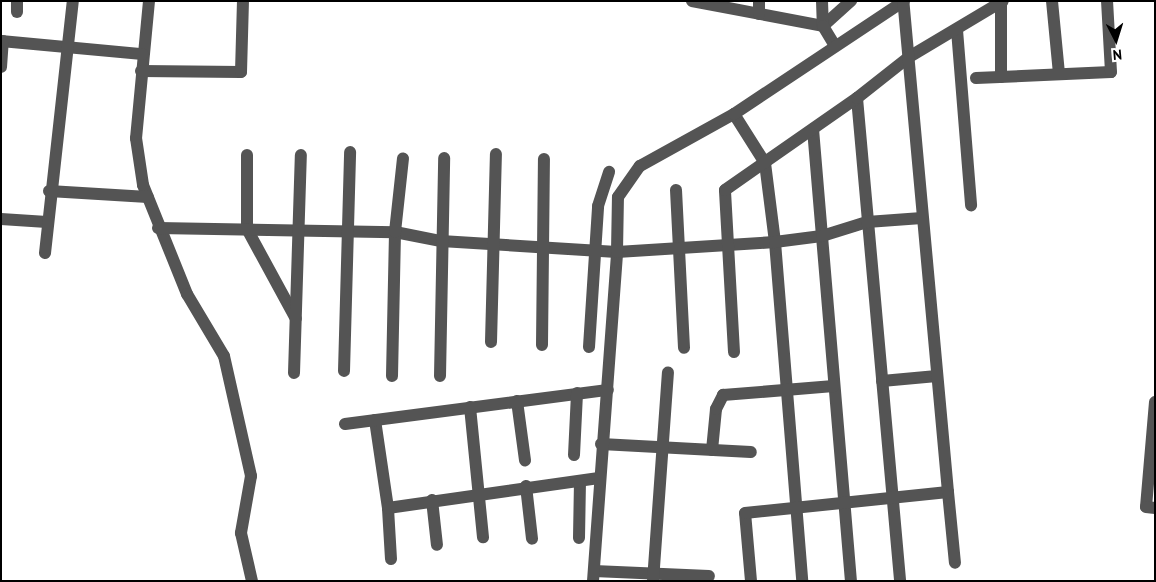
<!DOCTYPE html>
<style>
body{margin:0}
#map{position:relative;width:1156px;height:582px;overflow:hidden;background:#fff;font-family:"PT Sans",sans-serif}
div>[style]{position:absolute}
.minor>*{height:12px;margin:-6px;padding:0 6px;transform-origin:6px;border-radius:6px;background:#545454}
span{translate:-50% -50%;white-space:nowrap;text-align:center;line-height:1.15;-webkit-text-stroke:4px #fff;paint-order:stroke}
.frame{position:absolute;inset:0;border:2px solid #000;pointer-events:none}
.north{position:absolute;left:1091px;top:15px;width:50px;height:50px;-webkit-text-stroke:4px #fff;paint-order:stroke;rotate:175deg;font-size:14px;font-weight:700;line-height:20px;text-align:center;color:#000}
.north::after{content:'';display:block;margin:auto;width:18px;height:22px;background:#000;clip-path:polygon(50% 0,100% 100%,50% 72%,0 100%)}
</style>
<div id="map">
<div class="minor">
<div style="left:149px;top:1px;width:138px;rotate:95.4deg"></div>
<div style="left:136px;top:138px;width:48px;rotate:81.5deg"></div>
<div style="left:143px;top:185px;width:118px;rotate:68deg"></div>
<div style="left:187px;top:294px;width:72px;rotate:59.2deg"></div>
<div style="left:224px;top:356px;width:123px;rotate:77.3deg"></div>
<div style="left:251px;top:476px;width:58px;rotate:100deg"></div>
<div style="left:241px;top:533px;width:49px;rotate:77.1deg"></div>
<div style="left:692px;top:1px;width:133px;rotate:10.8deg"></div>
<div style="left:823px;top:26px;width:38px;rotate:-42deg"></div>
<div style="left:822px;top:1px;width:25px;rotate:88deg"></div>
<div style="left:823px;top:26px;width:23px;rotate:59deg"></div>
<div style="left:1052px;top:1px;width:73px;rotate:84.5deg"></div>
<div style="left:17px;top:12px;width:11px;rotate:-90deg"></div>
<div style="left:759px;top:14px;width:13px;rotate:-90deg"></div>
<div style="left:957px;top:30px;width:176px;rotate:85.4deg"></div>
<div style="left:1px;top:41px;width:142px;rotate:5.3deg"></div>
<div style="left:1px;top:67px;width:26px;rotate:-86deg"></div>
<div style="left:141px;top:71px;width:100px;rotate:0.6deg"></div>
<div style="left:241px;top:72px;width:71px;rotate:-88.4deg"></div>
<div style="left:1001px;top:77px;width:75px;rotate:-90deg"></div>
<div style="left:976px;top:78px;width:135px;rotate:-2.5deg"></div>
<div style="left:1111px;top:72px;width:71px;rotate:-93.2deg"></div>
<div style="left:857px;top:98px;width:485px;rotate:84.9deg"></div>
<div style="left:734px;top:114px;width:58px;rotate:57.7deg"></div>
<div style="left:765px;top:163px;width:80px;rotate:82.8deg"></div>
<div style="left:775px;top:242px;width:340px;rotate:85.4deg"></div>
<div style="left:813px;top:129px;width:454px;rotate:85.2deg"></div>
<div style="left:247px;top:155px;width:74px;rotate:90deg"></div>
<div style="left:247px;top:229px;width:102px;rotate:61.4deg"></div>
<div style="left:676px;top:190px;width:158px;rotate:87.1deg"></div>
<div style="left:49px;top:191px;width:99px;rotate:3.5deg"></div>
<div style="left:1px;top:219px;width:46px;rotate:3.7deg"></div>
<div style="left:158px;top:228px;width:237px;rotate:1deg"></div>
<div style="left:395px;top:232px;width:47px;rotate:11.1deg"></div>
<div style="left:441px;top:241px;width:176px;rotate:3.6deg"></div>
<div style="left:617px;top:252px;width:158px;rotate:-3.6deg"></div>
<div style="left:775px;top:242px;width:47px;rotate:-7.3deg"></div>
<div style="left:822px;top:236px;width:47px;rotate:-17.3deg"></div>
<div style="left:867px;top:222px;width:55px;rotate:-4.2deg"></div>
<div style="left:45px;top:253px;width:254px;rotate:-83.7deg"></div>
<div style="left:491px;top:342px;width:188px;rotate:-88.5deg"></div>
<div style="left:542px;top:345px;width:186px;rotate:-89.4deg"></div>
<div style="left:589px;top:347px;width:141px;rotate:-86.3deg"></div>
<div style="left:598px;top:206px;width:36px;rotate:-72deg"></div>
<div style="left:734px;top:352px;width:162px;rotate:-93.2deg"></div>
<div style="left:725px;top:190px;width:161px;rotate:-34.9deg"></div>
<div style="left:857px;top:98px;width:66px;rotate:-38.3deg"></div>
<div style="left:909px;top:57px;width:109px;rotate:-30.8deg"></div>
<div style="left:344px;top:371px;width:219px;rotate:-88.4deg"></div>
<div style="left:294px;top:373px;width:218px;rotate:-88.2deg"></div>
<div style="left:392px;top:376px;width:144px;rotate:-88.8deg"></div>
<div style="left:395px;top:232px;width:74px;rotate:-83.8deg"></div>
<div style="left:440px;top:376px;width:218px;rotate:-88.9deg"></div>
<div style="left:882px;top:381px;width:55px;rotate:-5.2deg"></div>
<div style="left:517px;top:401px;width:60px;rotate:82.3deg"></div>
<div style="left:1155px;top:402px;width:105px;rotate:94.9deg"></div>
<div style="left:1146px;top:507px;width:9px;rotate:6deg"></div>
<div style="left:470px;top:407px;width:131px;rotate:84.3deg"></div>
<div style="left:375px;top:420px;width:89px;rotate:81.6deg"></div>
<div style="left:345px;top:424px;width:265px;rotate:-7.4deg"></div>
<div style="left:601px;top:444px;width:150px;rotate:3.1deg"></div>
<div style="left:712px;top:450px;width:41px;rotate:-84.4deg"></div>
<div style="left:716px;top:409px;width:16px;rotate:-63deg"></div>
<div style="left:723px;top:395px;width:111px;rotate:-4.6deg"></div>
<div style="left:574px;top:455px;width:62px;rotate:-87.2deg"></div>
<div style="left:526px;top:486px;width:53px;rotate:83.5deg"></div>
<div style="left:948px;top:492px;width:71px;rotate:84.4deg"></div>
<div style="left:432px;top:500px;width:45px;rotate:83.7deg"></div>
<div style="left:579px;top:538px;width:57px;rotate:-89deg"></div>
<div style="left:391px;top:559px;width:51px;rotate:-93.4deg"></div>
<div style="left:388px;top:508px;width:213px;rotate:-8.1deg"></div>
<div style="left:594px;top:571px;width:115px;rotate:2.5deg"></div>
<div style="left:593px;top:581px;width:330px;rotate:-85.8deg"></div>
<div style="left:617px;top:252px;width:55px;rotate:-89deg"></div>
<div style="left:618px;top:197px;width:38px;rotate:-55deg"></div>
<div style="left:640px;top:166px;width:107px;rotate:-29deg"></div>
<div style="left:734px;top:114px;width:204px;rotate:-33.6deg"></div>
<div style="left:653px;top:581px;width:209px;rotate:-85.9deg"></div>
<div style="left:751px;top:581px;width:68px;rotate:-95deg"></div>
<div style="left:745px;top:513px;width:204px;rotate:-5.9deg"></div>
<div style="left:948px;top:492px;width:492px;rotate:-95.2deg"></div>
</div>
<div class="frame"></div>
<div class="north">N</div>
</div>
